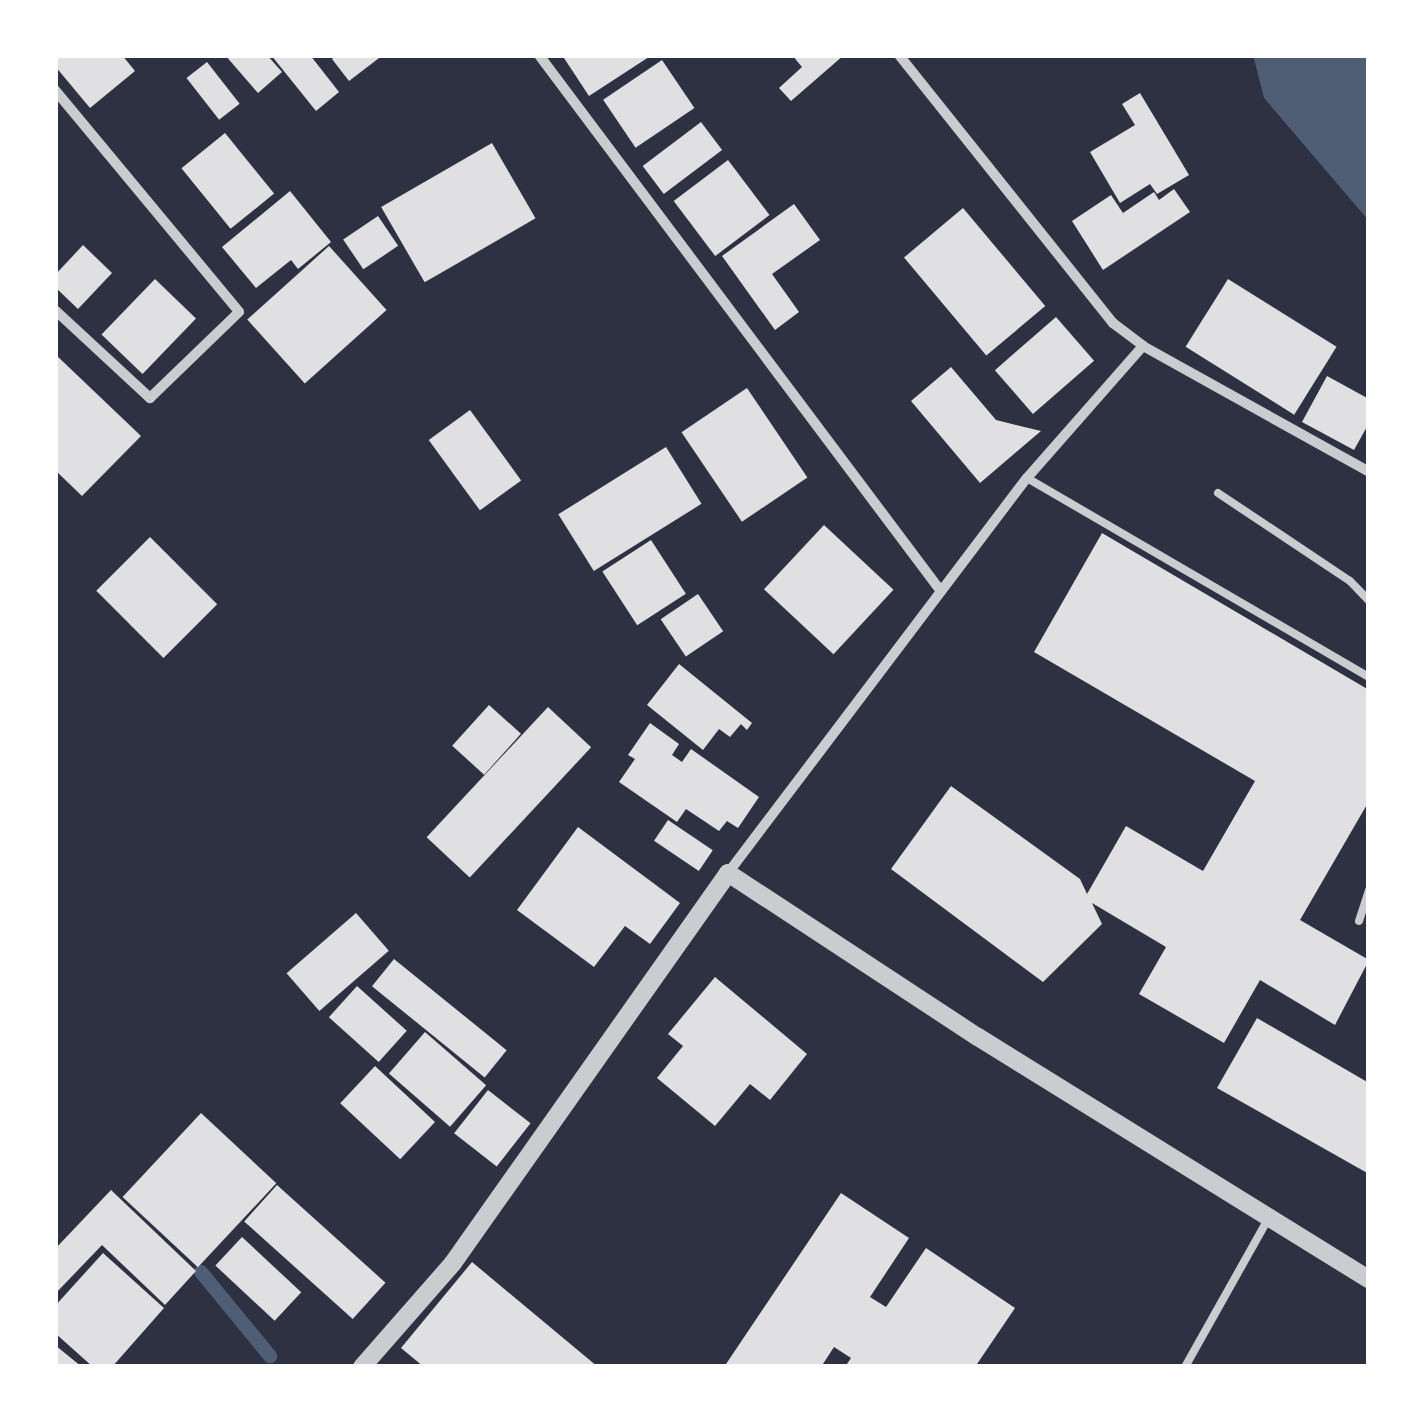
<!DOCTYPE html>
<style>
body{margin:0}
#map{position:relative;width:1424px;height:1422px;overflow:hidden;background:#2d3142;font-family:Montserrat,sans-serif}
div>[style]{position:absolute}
.water>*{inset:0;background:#4f5d75}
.stream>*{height:14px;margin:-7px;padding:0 7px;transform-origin:7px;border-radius:7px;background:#4f5d75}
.building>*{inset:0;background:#e0e0e3;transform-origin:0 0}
.service>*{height:8px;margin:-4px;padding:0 4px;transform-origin:4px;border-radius:4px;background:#caccd0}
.minor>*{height:10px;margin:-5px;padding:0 5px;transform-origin:5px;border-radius:5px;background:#caccd0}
.tertiary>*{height:18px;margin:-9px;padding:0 9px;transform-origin:9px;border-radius:9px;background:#caccd0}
span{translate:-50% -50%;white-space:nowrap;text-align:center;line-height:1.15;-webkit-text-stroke:8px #fff;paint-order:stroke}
.frame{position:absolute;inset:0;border:58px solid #fff;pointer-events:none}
</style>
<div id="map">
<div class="water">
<div style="clip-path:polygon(1253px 55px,1369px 55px,1369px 221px,1264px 98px)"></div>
</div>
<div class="stream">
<div style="left:201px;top:1272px;width:109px;rotate:50.6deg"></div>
</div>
<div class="building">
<div style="clip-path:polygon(55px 55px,122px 55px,135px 71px,90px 108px,55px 66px)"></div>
<div style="clip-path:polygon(225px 55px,267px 55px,282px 72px,258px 93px)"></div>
<div style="clip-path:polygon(271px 55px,310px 55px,339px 92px,316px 111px)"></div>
<div style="clip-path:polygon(337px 55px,383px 55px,349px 81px,332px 59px)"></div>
<div style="clip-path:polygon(562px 55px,652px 55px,589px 96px)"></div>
<div style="clip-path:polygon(792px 55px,844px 55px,791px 101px,779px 88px,802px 67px)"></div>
<div style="left:662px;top:60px;width:58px;height:71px;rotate:56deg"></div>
<div style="left:207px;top:62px;width:53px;height:26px;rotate:52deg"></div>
<div style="clip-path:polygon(1140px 93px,1189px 175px,1157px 194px,1150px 184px,1120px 203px,1090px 152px,1135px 125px,1122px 104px)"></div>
<div style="left:701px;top:122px;width:35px;height:73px;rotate:53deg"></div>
<div style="left:225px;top:133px;width:78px;height:56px;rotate:51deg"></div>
<div style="left:492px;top:143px;width:87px;height:128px;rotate:60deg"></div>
<div style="left:728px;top:160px;width:69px;height:68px;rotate:53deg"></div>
<div style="clip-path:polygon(1174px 189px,1190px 212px,1103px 270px,1072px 221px,1111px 195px,1123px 213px,1154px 192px,1159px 200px)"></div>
<div style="clip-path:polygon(290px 191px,331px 242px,298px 269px,291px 260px,256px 288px,222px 247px)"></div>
<div style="clip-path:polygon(794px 204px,820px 240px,772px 274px,799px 312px,775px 330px,722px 256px)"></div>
<div style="left:963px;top:208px;width:128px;height:77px;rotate:50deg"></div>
<div style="left:378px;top:216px;width:36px;height:42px;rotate:56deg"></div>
<div style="clip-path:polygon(83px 245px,112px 273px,78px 309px,55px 287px,55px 275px)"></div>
<div style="left:329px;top:246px;width:86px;height:110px;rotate:48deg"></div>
<div style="left:155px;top:279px;width:57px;height:77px;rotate:44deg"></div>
<div style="left:1228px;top:279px;width:128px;height:80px;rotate:32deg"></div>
<div style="left:1056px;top:317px;width:58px;height:81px;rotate:49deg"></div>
<div style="clip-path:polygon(55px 354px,141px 436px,82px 496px,55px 470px)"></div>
<div style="clip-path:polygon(951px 367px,996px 420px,1041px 431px,980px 483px,911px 401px)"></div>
<div style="clip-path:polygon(1327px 376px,1369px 399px,1369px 423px,1354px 450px,1302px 422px)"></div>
<div style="left:747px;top:388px;width:108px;height:79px;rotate:56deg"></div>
<div style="left:470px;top:410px;width:87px;height:51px;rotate:54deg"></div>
<div style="left:666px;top:447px;width:67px;height:127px;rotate:58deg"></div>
<div style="left:824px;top:525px;width:95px;height:88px;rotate:43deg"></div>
<div style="clip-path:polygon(1102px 533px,1369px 690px,1369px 801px,1300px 920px,1369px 960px,1335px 1025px,1260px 980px,1224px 1043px,1139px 994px,1166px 947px,1092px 903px,1102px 924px,1043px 982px,891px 869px,951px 786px,1080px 879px,1087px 894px,1126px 826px,1203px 871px,1255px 781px,1034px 652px)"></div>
<div style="left:150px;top:537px;width:95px;height:76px;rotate:45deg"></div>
<div style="left:651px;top:540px;width:64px;height:58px;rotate:57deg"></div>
<div style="left:698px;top:594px;width:45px;height:45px;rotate:56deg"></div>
<div style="clip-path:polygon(679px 664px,752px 723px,747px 730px,741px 724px,730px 737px,719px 729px,703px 750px,647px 705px)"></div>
<div style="left:489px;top:705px;width:43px;height:55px;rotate:42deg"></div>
<div style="left:548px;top:707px;width:59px;height:178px;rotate:43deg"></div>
<div style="clip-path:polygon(650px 723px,679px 744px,672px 755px,682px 762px,691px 749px,759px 797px,738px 828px,727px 821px,719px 831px,686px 809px,677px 822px,619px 782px,635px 759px,628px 755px)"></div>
<div style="left:668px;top:820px;width:54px;height:25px;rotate:34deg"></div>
<div style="clip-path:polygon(578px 827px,680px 903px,650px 944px,625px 926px,594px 967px,517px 910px)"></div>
<div style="left:356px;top:913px;width:50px;height:92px;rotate:49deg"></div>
<div style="left:394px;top:959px;width:145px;height:35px;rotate:39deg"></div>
<div style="clip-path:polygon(715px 977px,807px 1054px,770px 1100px,750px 1084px,715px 1126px,657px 1078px,683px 1046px,668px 1034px)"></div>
<div style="left:357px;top:986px;width:67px;height:42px;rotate:42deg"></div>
<div style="clip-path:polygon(1257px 1018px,1369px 1083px,1369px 1174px,1217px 1088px)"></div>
<div style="left:425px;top:1032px;width:81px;height:55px;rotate:41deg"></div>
<div style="left:375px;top:1066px;width:82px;height:51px;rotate:43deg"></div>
<div style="left:488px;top:1090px;width:54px;height:55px;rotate:38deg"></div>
<div style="left:201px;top:1113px;width:103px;height:115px;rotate:43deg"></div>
<div style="left:277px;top:1185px;width:146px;height:49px;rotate:42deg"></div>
<div style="clip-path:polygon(111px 1190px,196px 1271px,165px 1305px,102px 1245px,55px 1294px,55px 1249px)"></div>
<div style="clip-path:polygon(841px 1193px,909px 1238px,870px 1297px,886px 1307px,926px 1248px,1015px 1308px,975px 1367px,845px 1367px,851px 1358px,834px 1347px,821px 1367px,724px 1367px)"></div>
<div style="left:242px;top:1237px;width:81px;height:39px;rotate:43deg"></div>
<div style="clip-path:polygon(103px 1253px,164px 1308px,112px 1367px,93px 1367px,55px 1333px,55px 1306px)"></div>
<div style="clip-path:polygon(472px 1262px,598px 1367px,424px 1367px,401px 1348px)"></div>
<div style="clip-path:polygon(55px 1345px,82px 1367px,55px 1367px)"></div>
</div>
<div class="service">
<div style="left:1027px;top:478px;width:396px;rotate:30.2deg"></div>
<div style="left:1218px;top:493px;width:159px;rotate:33.7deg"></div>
<div style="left:1350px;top:581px;width:28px;rotate:46deg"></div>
<div style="left:1359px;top:921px;width:33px;rotate:-72deg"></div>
<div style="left:1185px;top:1367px;width:170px;rotate:-60.7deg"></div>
</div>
<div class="minor">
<div style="left:539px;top:55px;width:669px;rotate:53.15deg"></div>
<div style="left:899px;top:55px;width:343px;rotate:51.4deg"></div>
<div style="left:1113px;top:323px;width:38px;rotate:37deg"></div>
<div style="left:1143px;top:346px;width:259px;rotate:29.1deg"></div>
<div style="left:55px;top:90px;width:288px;rotate:50.3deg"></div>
<div style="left:239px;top:312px;width:124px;rotate:136deg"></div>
<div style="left:150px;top:398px;width:129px;rotate:-137.2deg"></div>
<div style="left:728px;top:873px;width:495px;rotate:-52.9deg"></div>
<div style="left:1027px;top:478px;width:176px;rotate:-48.7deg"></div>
</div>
<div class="tertiary">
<div style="left:362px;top:1367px;width:138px;rotate:-48.8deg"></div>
<div style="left:453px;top:1263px;width:477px;rotate:-54.8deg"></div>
<div style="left:728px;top:873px;width:299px;rotate:33.3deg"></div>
<div style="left:978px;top:1037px;width:460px;rotate:31.8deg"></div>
</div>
<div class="frame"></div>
</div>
